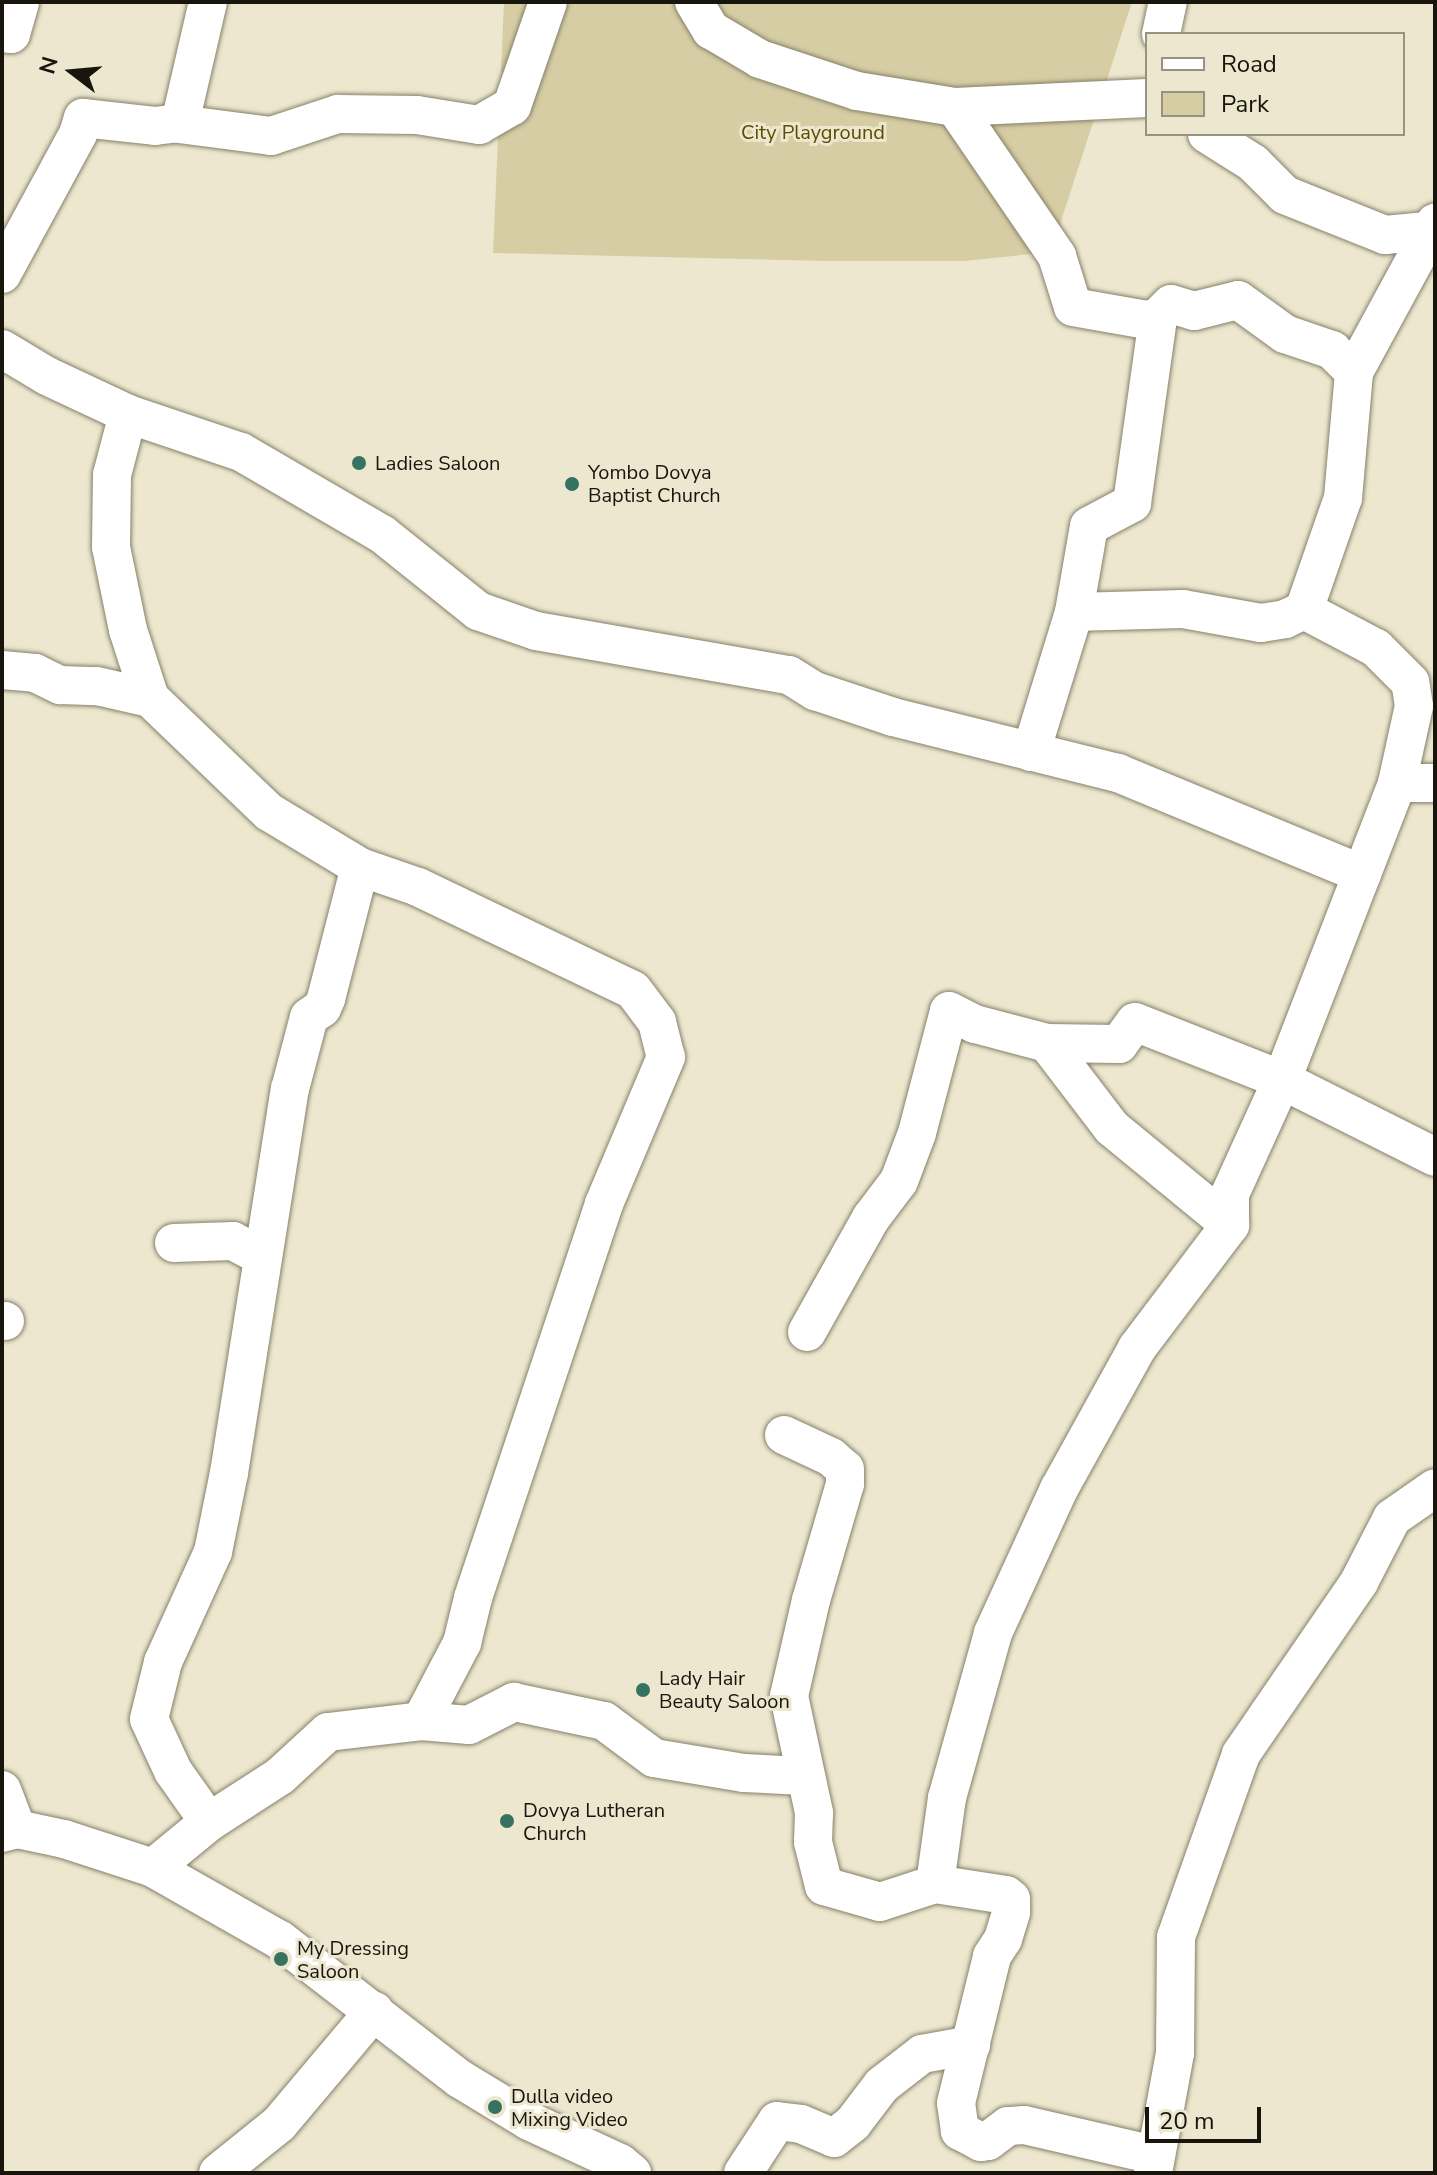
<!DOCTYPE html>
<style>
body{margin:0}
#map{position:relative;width:1437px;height:2175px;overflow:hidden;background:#ede7cf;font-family:"Nunito Sans",sans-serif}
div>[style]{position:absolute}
.green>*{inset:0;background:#d6cda4}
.roads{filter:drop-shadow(0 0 2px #86816a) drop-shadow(0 0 2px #86816a)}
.street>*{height:38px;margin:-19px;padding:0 19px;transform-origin:19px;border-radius:19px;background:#fff}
.dots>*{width:22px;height:22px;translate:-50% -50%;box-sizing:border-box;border:4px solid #ede7cf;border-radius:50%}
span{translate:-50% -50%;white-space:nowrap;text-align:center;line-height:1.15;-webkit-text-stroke:6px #ede7cf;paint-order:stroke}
.park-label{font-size:20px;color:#5c4d00}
.poi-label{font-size:20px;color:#17150c}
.left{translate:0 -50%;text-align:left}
.frame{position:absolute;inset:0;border:4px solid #17150c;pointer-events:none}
.legend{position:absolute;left:1145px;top:32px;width:260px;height:104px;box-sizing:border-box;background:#ede7cf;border:2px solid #979381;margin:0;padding:10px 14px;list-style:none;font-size:24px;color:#17150c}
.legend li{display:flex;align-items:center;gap:16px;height:40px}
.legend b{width:40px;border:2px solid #979381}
.north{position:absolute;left:32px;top:32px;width:80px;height:80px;-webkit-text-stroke:6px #ede7cf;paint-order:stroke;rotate:286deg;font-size:22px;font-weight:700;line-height:32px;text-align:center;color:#17150c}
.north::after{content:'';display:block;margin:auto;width:28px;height:36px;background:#17150c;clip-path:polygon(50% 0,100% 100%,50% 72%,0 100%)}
.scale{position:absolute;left:1145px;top:2107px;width:116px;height:36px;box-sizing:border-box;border:4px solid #17150c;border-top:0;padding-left:10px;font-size:24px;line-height:28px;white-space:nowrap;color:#17150c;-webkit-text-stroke:6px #ede7cf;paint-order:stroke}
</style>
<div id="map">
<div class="green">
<div style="clip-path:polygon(504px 2px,1132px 2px,1051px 252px,964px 261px,829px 261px,493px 253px)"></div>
</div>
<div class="roads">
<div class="street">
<div style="left:694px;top:2px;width:33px;rotate:59deg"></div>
<div style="left:711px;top:30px;width:57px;rotate:30.6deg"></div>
<div style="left:760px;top:59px;width:102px;rotate:18.3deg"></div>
<div style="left:857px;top:91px;width:99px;rotate:9.3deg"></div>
<div style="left:955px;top:107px;width:192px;rotate:-2.7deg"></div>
<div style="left:2px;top:33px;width:9px;rotate:6deg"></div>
<div style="left:11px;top:34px;width:33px;rotate:-74deg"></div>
<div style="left:1161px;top:34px;width:33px;rotate:-78deg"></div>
<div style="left:955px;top:107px;width:181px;rotate:55.6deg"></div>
<div style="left:1057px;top:256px;width:53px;rotate:72.6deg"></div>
<div style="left:1073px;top:307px;width:75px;rotate:10deg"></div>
<div style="left:1147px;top:320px;width:11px;rotate:-15deg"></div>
<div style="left:1158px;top:317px;width:18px;rotate:-45deg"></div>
<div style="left:1171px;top:304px;width:24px;rotate:17deg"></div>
<div style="left:1194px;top:311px;width:45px;rotate:-14deg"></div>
<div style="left:1238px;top:300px;width:58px;rotate:35.9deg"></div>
<div style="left:1285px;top:334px;width:50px;rotate:18.8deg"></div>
<div style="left:1332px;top:350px;width:31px;rotate:45deg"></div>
<div style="left:179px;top:124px;width:93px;rotate:7.4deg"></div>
<div style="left:271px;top:136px;width:71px;rotate:-18.2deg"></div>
<div style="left:338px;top:114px;width:79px;rotate:0.7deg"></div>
<div style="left:417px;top:115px;width:63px;rotate:9.2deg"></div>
<div style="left:479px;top:125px;width:38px;rotate:-30deg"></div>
<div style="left:512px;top:106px;width:110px;rotate:-70.9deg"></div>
<div style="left:1207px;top:134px;width:54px;rotate:32.2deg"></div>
<div style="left:1253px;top:163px;width:45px;rotate:45deg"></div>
<div style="left:1285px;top:195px;width:108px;rotate:21.8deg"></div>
<div style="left:1385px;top:235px;width:50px;rotate:-5.7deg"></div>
<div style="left:2px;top:274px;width:159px;rotate:-61.5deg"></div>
<div style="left:78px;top:134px;width:17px;rotate:-73deg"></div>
<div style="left:83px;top:118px;width:72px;rotate:6.3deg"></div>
<div style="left:155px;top:126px;width:25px;rotate:-7deg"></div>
<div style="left:180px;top:123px;width:124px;rotate:-77deg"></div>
<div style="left:2px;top:349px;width:52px;rotate:31deg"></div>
<div style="left:47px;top:376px;width:89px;rotate:25.1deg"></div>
<div style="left:128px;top:414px;width:119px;rotate:18.6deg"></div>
<div style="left:241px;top:452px;width:163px;rotate:30.2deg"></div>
<div style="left:382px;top:534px;width:123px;rotate:38.7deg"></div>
<div style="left:478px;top:611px;width:61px;rotate:19deg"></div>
<div style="left:536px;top:631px;width:257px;rotate:9.9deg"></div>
<div style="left:789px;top:675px;width:31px;rotate:32deg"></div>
<div style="left:815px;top:691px;width:82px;rotate:18.4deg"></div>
<div style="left:893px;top:717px;width:232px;rotate:14deg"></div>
<div style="left:1118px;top:773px;width:264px;rotate:22.5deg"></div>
<div style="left:128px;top:414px;width:63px;rotate:104.7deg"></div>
<div style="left:112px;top:475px;width:72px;rotate:90.8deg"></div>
<div style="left:111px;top:547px;width:85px;rotate:78.4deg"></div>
<div style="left:128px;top:630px;width:71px;rotate:72.1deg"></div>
<div style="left:150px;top:698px;width:165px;rotate:43.8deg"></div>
<div style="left:269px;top:812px;width:106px;rotate:31.1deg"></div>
<div style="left:360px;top:867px;width:61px;rotate:19deg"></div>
<div style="left:418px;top:887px;width:238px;rotate:25.6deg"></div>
<div style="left:633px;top:990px;width:40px;rotate:53deg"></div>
<div style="left:657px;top:1022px;width:36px;rotate:76deg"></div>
<div style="left:666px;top:1057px;width:160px;rotate:112.9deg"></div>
<div style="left:604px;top:1204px;width:415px;rotate:108.4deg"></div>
<div style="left:473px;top:1598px;width:46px;rotate:103.7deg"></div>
<div style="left:462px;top:1643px;width:88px;rotate:117.7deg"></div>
<div style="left:1074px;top:612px;width:109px;rotate:-1.6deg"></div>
<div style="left:1183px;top:609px;width:79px;rotate:10.2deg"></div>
<div style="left:1261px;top:623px;width:24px;rotate:-9deg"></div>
<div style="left:1285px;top:619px;width:21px;rotate:-25deg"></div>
<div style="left:2px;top:670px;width:33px;rotate:5deg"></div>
<div style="left:35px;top:673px;width:28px;rotate:26deg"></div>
<div style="left:60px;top:685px;width:37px;rotate:2deg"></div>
<div style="left:97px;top:686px;width:54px;rotate:12.8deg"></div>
<div style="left:1031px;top:752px;width:146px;rotate:-72.9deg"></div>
<div style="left:1074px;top:612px;width:87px;rotate:-80.1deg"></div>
<div style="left:1089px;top:526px;width:49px;rotate:-28.1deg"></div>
<div style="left:1132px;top:503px;width:188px;rotate:-82deg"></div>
<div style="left:1397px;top:783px;width:79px;rotate:-77.6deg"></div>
<div style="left:1414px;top:706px;width:24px;rotate:-99deg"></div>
<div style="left:1410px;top:682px;width:48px;rotate:-135deg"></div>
<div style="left:1376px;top:648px;width:81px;rotate:-152.2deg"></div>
<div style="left:1304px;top:610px;width:119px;rotate:-70.8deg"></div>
<div style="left:1343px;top:498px;width:126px;rotate:-85deg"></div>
<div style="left:1354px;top:372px;width:170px;rotate:-61.5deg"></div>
<div style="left:1047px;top:1043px;width:72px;rotate:0.8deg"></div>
<div style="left:1119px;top:1044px;width:27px;rotate:-54deg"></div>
<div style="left:1135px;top:1022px;width:158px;rotate:21.5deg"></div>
<div style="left:1282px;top:1080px;width:171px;rotate:26.7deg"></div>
<div style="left:174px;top:1243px;width:59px;rotate:-1.9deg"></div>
<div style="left:233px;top:1241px;width:34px;rotate:28deg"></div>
<div style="left:2px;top:1321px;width:3px"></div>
<div style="left:807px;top:1332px;width:131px;rotate:-60.7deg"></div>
<div style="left:871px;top:1218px;width:46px;rotate:-52.9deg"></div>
<div style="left:899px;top:1181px;width:51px;rotate:-69.4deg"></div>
<div style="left:917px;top:1133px;width:126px;rotate:-75.3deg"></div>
<div style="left:949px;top:1011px;width:29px;rotate:27deg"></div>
<div style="left:975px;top:1024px;width:74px;rotate:14.8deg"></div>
<div style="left:1047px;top:1043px;width:107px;rotate:52.6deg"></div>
<div style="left:1112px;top:1128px;width:153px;rotate:39.4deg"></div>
<div style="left:784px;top:1435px;width:52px;rotate:25.1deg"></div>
<div style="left:831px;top:1457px;width:18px;rotate:41deg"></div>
<div style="left:845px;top:1469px;width:15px;rotate:90deg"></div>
<div style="left:845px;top:1484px;width:121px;rotate:106.3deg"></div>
<div style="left:811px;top:1600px;width:98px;rotate:102.9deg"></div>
<div style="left:789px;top:1696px;width:120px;rotate:77.9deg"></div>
<div style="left:814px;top:1813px;width:29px;rotate:92deg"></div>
<div style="left:813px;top:1842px;width:45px;rotate:76deg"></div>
<div style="left:824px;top:1886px;width:58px;rotate:15.9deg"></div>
<div style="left:880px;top:1902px;width:58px;rotate:-18.1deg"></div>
<div style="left:2px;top:1790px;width:42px;rotate:69deg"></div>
<div style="left:209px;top:1822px;width:62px;rotate:-125.2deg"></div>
<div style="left:173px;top:1771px;width:57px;rotate:-114.8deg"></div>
<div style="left:149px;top:1719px;width:59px;rotate:-76.2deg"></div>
<div style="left:163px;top:1662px;width:121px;rotate:-65.6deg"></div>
<div style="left:213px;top:1552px;width:81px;rotate:-78.6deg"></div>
<div style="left:229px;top:1473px;width:389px;rotate:-81deg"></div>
<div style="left:290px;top:1089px;width:74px;rotate:-75.2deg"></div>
<div style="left:309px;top:1017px;width:16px;rotate:-35deg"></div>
<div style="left:322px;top:1008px;width:10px;rotate:-66deg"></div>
<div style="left:326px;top:999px;width:136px;rotate:-75.6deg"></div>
<div style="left:2px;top:1833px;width:16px;rotate:-15deg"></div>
<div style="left:17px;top:1829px;width:48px;rotate:12deg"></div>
<div style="left:64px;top:1839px;width:94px;rotate:18deg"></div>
<div style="left:153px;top:1868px;width:146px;rotate:29.6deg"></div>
<div style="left:280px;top:1940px;width:227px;rotate:37.7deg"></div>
<div style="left:460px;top:2079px;width:81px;rotate:31.3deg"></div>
<div style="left:529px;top:2121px;width:100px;rotate:24.8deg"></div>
<div style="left:620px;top:2163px;width:16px;rotate:40deg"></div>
<div style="left:153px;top:1868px;width:72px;rotate:-39.4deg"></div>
<div style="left:209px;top:1822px;width:85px;rotate:-32.9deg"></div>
<div style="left:280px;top:1776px;width:65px;rotate:-42.5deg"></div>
<div style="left:328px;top:1732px;width:94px;rotate:-6.7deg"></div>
<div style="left:421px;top:1721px;width:48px;rotate:4.8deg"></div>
<div style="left:469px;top:1725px;width:51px;rotate:-27.1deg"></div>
<div style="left:514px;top:1702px;width:92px;rotate:11.9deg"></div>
<div style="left:604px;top:1721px;width:62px;rotate:36.5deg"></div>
<div style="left:654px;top:1758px;width:91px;rotate:9.5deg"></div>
<div style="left:744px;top:1773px;width:61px;rotate:2.8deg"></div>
<div style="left:1154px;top:2155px;width:133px;rotate:-167deg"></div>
<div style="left:1024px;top:2125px;width:16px;rotate:176deg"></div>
<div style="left:1008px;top:2126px;width:25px;rotate:143deg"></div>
<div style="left:988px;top:2141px;width:7px;rotate:172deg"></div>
<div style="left:981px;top:2142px;width:24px;rotate:-152deg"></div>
<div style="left:960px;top:2131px;width:28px;rotate:-98deg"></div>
<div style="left:956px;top:2103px;width:151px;rotate:-76.2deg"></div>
<div style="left:992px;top:1956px;width:20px;rotate:-57deg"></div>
<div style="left:1003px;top:1939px;width:28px;rotate:-73deg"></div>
<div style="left:1011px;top:1912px;width:13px;rotate:-90deg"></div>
<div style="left:1011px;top:1899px;width:6px;rotate:-141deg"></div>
<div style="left:1006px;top:1895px;width:72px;rotate:-171.2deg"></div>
<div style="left:935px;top:1884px;width:87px;rotate:-82.1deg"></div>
<div style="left:947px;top:1798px;width:171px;rotate:-74.4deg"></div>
<div style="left:993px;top:1633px;width:158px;rotate:-65.4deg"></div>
<div style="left:1059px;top:1489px;width:161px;rotate:-61deg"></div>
<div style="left:1137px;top:1348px;width:154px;rotate:-52.9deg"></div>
<div style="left:1230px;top:1225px;width:31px;rotate:-90deg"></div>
<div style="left:1230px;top:1194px;width:125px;rotate:-65.5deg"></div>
<div style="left:1282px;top:1080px;width:318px;rotate:-68.8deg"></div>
<div style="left:1397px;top:783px;width:38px"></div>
<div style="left:218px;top:2173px;width:78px;rotate:-38.8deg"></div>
<div style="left:279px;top:2124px;width:148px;rotate:-49.9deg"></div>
<div style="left:743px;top:2173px;width:62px;rotate:-56.8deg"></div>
<div style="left:777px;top:2121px;width:24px;rotate:7deg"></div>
<div style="left:801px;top:2124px;width:36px;rotate:23deg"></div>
<div style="left:834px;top:2138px;width:24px;rotate:-38deg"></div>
<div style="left:853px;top:2123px;width:48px;rotate:-52.7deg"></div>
<div style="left:882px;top:2085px;width:51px;rotate:-37.8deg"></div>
<div style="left:922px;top:2054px;width:50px;rotate:-10.4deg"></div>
<div style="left:1153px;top:2173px;width:122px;rotate:-79.6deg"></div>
<div style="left:1175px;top:2053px;width:116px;rotate:-89.5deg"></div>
<div style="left:1176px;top:1937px;width:194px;rotate:-70.4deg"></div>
<div style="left:1241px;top:1754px;width:209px;rotate:-55.5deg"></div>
<div style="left:1359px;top:1582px;width:72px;rotate:-62.7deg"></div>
<div style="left:1392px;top:1518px;width:52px;rotate:-34.9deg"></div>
</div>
</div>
<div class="dots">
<div style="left:359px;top:463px;background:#357360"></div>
<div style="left:572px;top:484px;background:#357360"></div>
<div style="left:643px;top:1690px;background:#357360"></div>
<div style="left:507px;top:1821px;background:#357360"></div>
<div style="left:281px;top:1959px;background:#357360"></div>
<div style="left:495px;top:2107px;background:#357360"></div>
</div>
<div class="park-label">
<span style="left:813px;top:132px">City Playground</span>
</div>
<div class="poi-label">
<span class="left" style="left:375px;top:463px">Ladies Saloon</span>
<span class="left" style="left:588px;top:484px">Yombo Dovya<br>Baptist Church</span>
<span class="left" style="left:659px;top:1690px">Lady Hair<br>Beauty Saloon</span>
<span class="left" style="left:523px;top:1822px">Dovya Lutheran<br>Church</span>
<span class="left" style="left:297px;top:1960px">My Dressing<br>Saloon</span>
<span class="left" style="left:511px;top:2108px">Dulla video<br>Mixing Video</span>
</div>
<div class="frame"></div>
<ul class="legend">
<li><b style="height:10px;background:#fff"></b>Road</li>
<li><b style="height:22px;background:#d6cda4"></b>Park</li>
</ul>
<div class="north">N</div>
<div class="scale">20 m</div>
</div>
